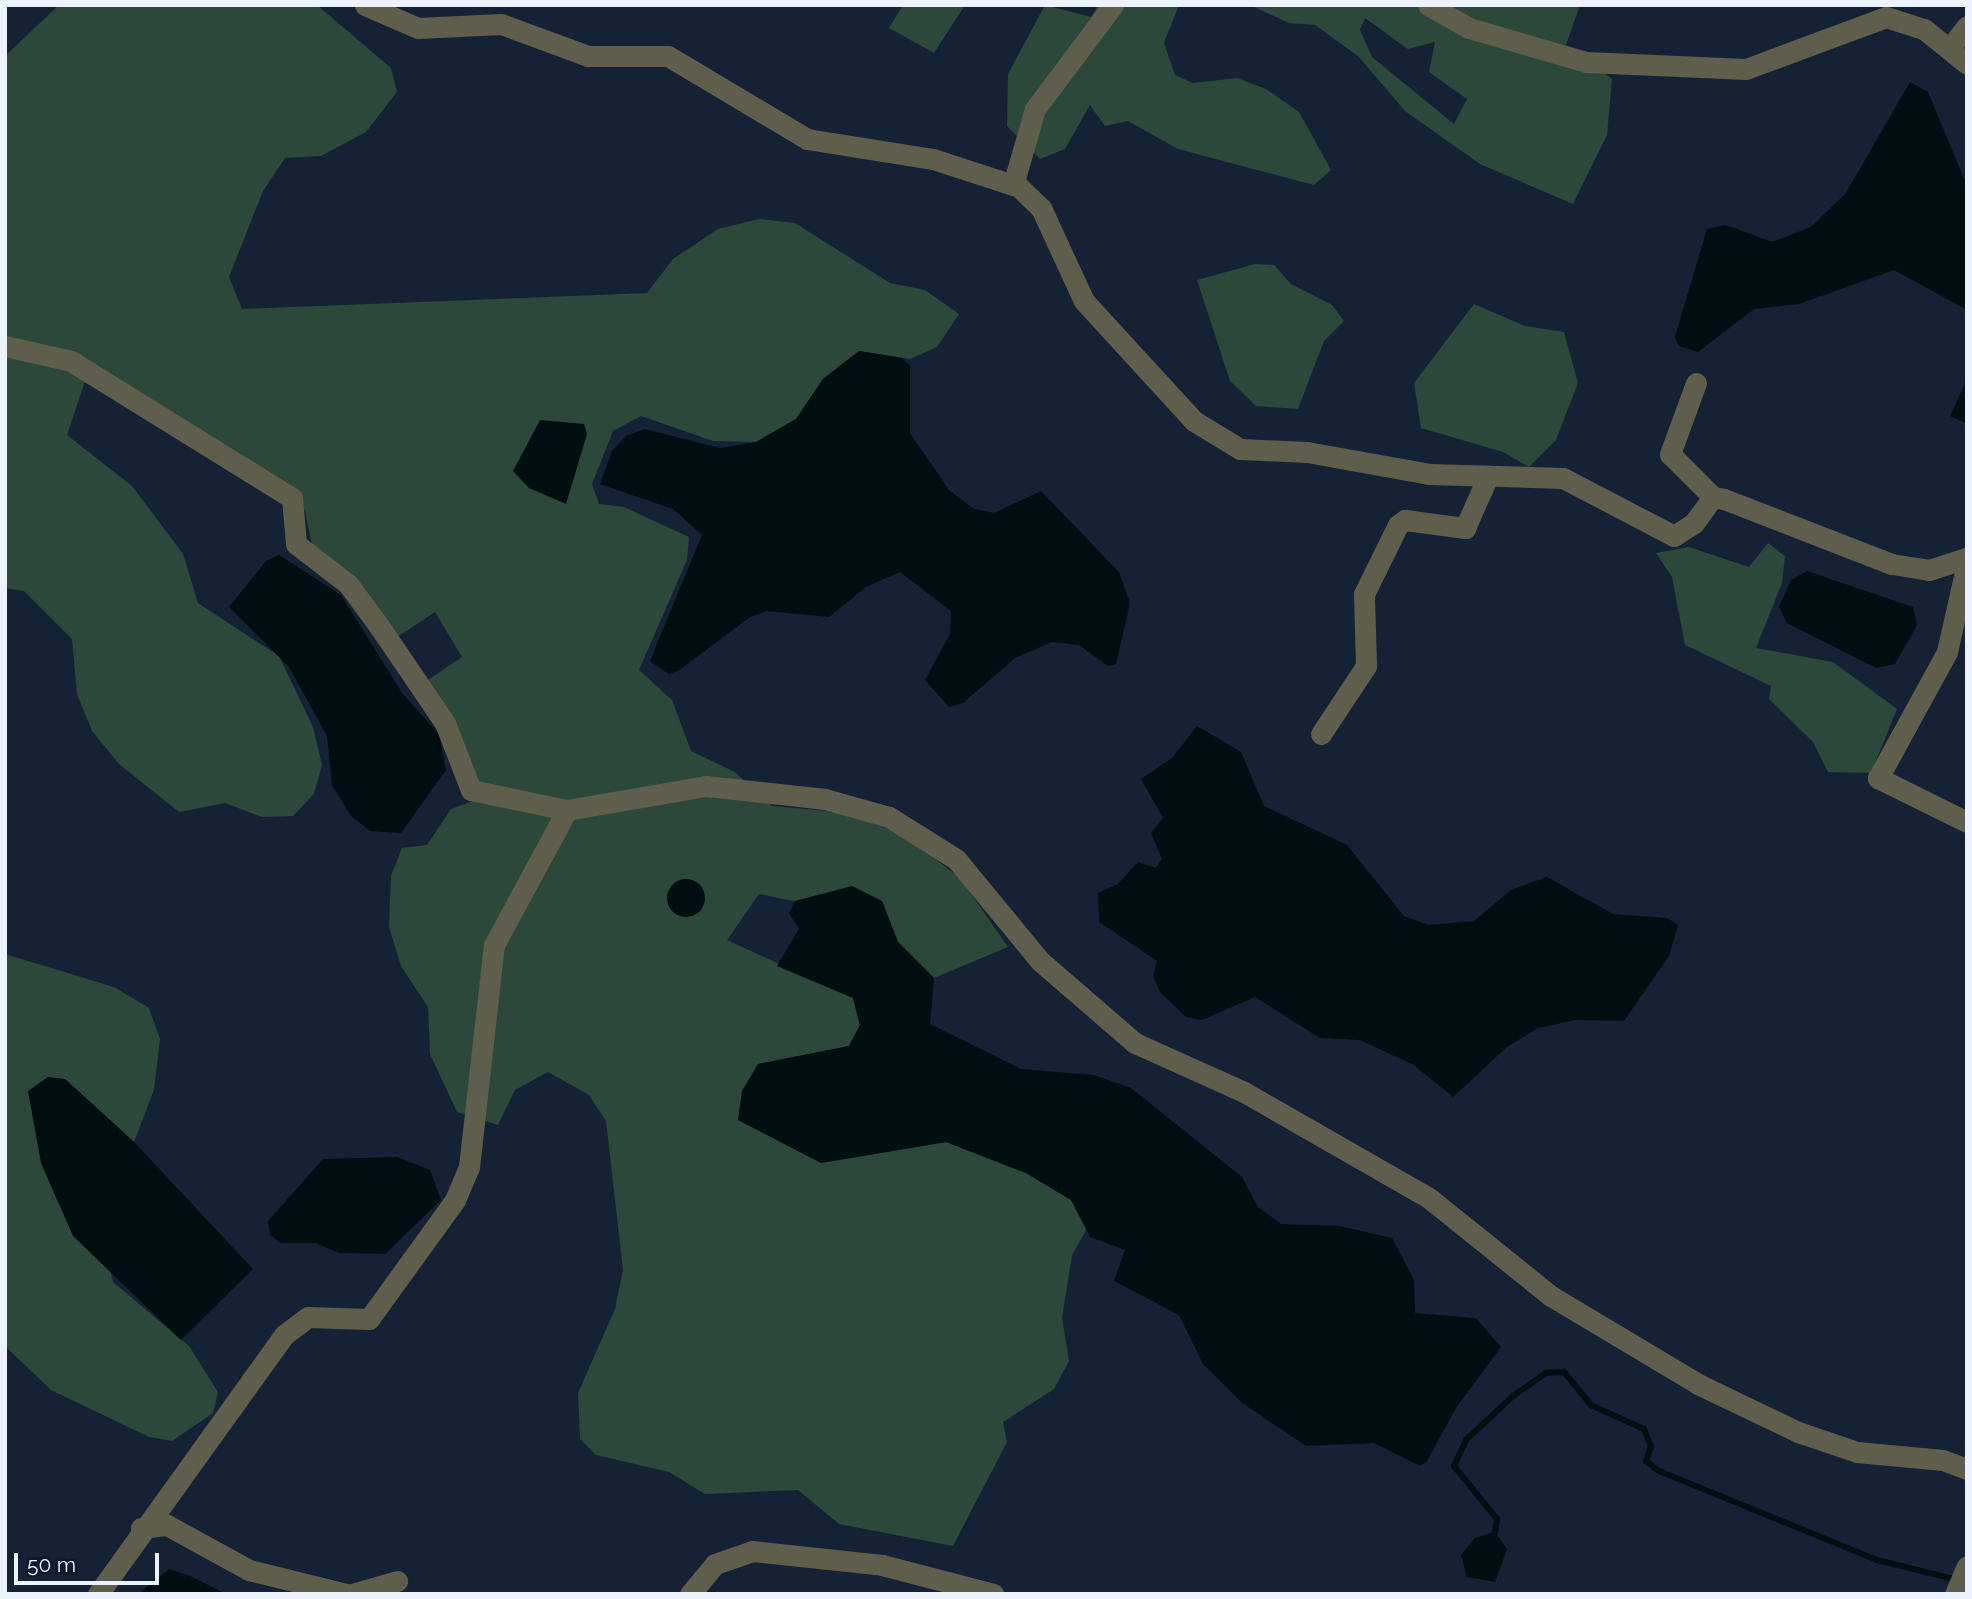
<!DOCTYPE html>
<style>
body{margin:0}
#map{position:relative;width:1972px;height:1599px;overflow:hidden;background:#152235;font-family:Raleway,sans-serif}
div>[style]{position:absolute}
.green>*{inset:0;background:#2b483a}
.water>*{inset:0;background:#010e11}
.round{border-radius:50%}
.stream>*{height:6px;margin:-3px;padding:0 3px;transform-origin:3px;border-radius:3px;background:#010e11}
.minor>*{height:21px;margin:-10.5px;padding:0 10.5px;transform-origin:10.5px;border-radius:10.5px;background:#5f5d4c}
span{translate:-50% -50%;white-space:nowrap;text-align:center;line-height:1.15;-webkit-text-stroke:6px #0b182a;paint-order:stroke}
.frame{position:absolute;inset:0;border:7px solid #ecf3fe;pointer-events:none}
.scale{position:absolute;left:14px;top:1553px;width:145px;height:32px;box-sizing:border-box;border:4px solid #ecf3fe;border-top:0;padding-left:9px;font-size:21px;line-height:24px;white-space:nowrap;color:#ecf3fe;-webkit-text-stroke:5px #0b182a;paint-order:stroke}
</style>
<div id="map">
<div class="green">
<div style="clip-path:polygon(59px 5px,317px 5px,391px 68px,397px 92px,366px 132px,321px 156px,285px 158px,263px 191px,229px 277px,242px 309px,647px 293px,673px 259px,718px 229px,759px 219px,795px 223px,890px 283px,925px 290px,959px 314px,937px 347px,910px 359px,859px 351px,823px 379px,796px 419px,756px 442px,713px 441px,641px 416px,613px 431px,592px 484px,599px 504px,624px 507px,689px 537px,687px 560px,639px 670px,672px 700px,691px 751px,735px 772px,772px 806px,840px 812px,903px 834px,960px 878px,1008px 947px,934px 978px,898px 942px,882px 901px,820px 894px,798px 902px,759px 894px,727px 940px,853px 998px,860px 1025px,849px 1046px,758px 1064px,821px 1163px,946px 1142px,1026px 1173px,1071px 1200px,1089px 1225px,1072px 1255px,1062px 1318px,1069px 1361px,1054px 1389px,1003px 1422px,1007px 1442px,953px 1546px,839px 1524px,798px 1490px,705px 1494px,669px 1472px,596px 1455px,580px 1439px,578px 1393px,615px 1309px,623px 1270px,606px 1121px,589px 1095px,548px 1072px,515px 1090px,498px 1125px,457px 1112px,430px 1054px,428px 1007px,401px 966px,389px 927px,391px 876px,402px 848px,427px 845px,451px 809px,473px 801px,422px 684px,462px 657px,435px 612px,394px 639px,312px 545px,305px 511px,290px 488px,90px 366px,67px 435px,132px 486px,183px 554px,198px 603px,279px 656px,313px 727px,322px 765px,314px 794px,293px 816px,262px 817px,225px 803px,179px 812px,119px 764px,92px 731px,77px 694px,72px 639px,24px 591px,5px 588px,5px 56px)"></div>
<div style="clip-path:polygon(903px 5px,965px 5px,934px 53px,889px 28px)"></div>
<div style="clip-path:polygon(1045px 5px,1091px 17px,1098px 5px,1179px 5px,1164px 43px,1175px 75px,1193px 83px,1237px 78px,1266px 89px,1299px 112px,1331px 170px,1314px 185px,1178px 149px,1128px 121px,1105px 126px,1090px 105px,1065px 149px,1040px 159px,1007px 126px,1008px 74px)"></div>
<div style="clip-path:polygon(evenodd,1250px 5px,1580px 5px,1566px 45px,1612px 79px,1607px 135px,1573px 204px,1480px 164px,1405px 111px,1358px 56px,1315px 25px,1289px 23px,1250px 5px,1365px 18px,1408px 49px,1435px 42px,1429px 72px,1467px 99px,1454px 124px,1372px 57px,1360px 30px,1365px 18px)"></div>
<div style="clip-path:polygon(1255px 264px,1274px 265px,1291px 284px,1332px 305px,1344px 321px,1324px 341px,1298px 409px,1256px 406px,1230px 381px,1197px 280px)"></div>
<div style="clip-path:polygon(1474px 304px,1525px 326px,1564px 332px,1578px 383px,1556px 440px,1529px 467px,1503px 452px,1421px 428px,1414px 383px)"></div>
<div style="clip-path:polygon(1768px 543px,1785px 556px,1782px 583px,1756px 648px,1833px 662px,1897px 709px,1871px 773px,1828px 772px,1813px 742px,1769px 699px,1771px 686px,1685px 645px,1672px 577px,1656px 553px,1689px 547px,1749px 567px)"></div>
<div style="clip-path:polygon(5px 954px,114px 987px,149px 1008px,160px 1039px,154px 1090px,134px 1142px,65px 1079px,113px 1282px,189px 1346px,218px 1392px,213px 1413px,172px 1441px,149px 1437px,51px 1390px,5px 1346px)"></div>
</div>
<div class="water">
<div style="clip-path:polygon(1910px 82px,1928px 92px,1967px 186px,1967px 310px,1894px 270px,1799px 304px,1754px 309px,1698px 352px,1679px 346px,1675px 337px,1707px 229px,1726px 225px,1772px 242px,1811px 227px,1846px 193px)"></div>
<div style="clip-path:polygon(859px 351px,902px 358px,910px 366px,910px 433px,949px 490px,974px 509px,994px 513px,1041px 491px,1119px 572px,1130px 603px,1116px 664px,1108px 666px,1079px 645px,1052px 642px,1015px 658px,963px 703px,949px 707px,925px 680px,950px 634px,951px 611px,900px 572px,866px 587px,829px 617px,767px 611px,750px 617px,678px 671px,669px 674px,650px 661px,702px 535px,673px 509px,600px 484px,612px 451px,626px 436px,645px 429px,720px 448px,756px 442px,796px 419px,823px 379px)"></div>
<div style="clip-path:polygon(1967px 379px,1967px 424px,1950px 416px)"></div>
<div style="clip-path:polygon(540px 420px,584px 424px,587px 434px,566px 504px,529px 488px,513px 471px)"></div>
<div style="clip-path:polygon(279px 555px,341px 595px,402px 693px,439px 734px,446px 770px,401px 833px,370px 831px,351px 816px,332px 785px,327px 736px,289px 667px,229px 607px,266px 561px)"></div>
<div style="clip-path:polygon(1807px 571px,1913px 607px,1917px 625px,1895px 664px,1876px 668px,1787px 623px,1779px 607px,1791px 580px)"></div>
<div style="clip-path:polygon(1197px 726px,1241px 752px,1264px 806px,1347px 845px,1404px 916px,1428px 925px,1474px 921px,1511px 890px,1547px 877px,1613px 914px,1667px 918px,1678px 925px,1669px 956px,1624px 1021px,1576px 1020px,1538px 1028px,1507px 1047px,1453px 1097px,1414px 1065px,1360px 1040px,1320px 1038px,1255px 997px,1202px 1020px,1186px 1017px,1160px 992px,1153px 976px,1157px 961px,1099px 922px,1098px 893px,1118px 884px,1138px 862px,1156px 868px,1162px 859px,1151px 833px,1163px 818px,1141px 779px,1172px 758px)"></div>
<div class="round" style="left:667px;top:879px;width:38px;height:38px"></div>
<div style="clip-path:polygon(852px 886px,882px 901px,898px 942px,934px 978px,930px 1024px,1021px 1069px,1094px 1075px,1131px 1088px,1242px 1177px,1258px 1207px,1281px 1224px,1340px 1226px,1392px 1238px,1414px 1280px,1415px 1313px,1476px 1318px,1501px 1347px,1456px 1408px,1427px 1461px,1420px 1466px,1374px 1443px,1306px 1446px,1241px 1402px,1203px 1364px,1179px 1315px,1114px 1281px,1125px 1250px,1090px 1237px,1071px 1200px,1026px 1173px,946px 1142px,821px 1163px,738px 1120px,742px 1091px,758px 1064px,849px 1046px,860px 1025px,853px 998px,777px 966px,799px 929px,789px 913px,795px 901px)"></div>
<div style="clip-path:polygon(48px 1077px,65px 1079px,134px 1142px,253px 1269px,181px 1340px,73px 1236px,41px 1163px,28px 1091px)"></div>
<div style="clip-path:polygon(397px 1157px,430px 1170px,441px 1200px,385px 1254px,339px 1253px,315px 1243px,281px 1243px,270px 1235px,268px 1221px,323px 1159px)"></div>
<div style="clip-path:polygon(1495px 1532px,1507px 1549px,1495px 1582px,1467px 1577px,1461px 1555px,1475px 1538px)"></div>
<div style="clip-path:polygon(169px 1569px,190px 1576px,226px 1594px,138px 1594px)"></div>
</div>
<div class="stream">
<div style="left:1495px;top:1532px;width:13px;rotate:-81deg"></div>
<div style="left:1497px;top:1519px;width:68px;rotate:-129.1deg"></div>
<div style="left:1454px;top:1466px;width:29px;rotate:-65deg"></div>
<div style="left:1466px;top:1440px;width:64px;rotate:-43.1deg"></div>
<div style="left:1513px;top:1396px;width:40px;rotate:-34.9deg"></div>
<div style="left:1546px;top:1373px;width:18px;rotate:-3deg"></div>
<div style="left:1564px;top:1372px;width:43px;rotate:50.7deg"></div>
<div style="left:1591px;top:1405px;width:58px;rotate:24.4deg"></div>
<div style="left:1644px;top:1429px;width:18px;rotate:68deg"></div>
<div style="left:1651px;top:1446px;width:16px;rotate:108deg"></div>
<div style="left:1646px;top:1461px;width:16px;rotate:38deg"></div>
<div style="left:1659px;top:1471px;width:235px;rotate:22.2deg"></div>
<div style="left:1877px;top:1560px;width:83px;rotate:13.9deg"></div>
</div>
<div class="minor">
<div style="left:365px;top:5px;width:58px;rotate:23.5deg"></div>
<div style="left:418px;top:28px;width:83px;rotate:-2.8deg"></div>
<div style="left:501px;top:24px;width:93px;rotate:20.2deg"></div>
<div style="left:588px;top:56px;width:80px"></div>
<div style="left:668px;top:56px;width:162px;rotate:30.8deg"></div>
<div style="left:807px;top:139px;width:128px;rotate:9deg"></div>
<div style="left:933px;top:159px;width:90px;rotate:18deg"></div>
<div style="left:1019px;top:187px;width:30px;rotate:44deg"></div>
<div style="left:1041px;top:208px;width:102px;rotate:65.2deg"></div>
<div style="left:1084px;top:301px;width:163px;rotate:47.5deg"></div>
<div style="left:1194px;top:421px;width:54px;rotate:31.3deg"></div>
<div style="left:1240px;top:449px;width:67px;rotate:2.6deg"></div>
<div style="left:1307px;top:452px;width:124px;rotate:10.2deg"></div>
<div style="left:1429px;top:474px;width:134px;rotate:1.7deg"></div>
<div style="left:1563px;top:478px;width:125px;rotate:27.6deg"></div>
<div style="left:1674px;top:536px;width:24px;rotate:-33deg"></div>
<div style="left:1694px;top:523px;width:32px;rotate:-54deg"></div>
<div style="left:1713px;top:497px;width:11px;rotate:10deg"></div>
<div style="left:1724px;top:499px;width:180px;rotate:21.2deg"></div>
<div style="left:1892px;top:564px;width:37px;rotate:9deg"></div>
<div style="left:1929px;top:570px;width:40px;rotate:-18deg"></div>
<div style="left:1428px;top:5px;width:47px;rotate:29.3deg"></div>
<div style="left:1469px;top:28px;width:122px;rotate:16.2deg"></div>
<div style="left:1586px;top:62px;width:160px;rotate:2.5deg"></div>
<div style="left:1746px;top:69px;width:149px;rotate:-20.4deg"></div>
<div style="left:1886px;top:17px;width:40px;rotate:18deg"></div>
<div style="left:1924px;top:29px;width:55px;rotate:39.1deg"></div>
<div style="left:1949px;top:49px;width:29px;rotate:-52deg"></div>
<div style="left:1013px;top:185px;width:79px;rotate:-73.9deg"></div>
<div style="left:1035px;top:109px;width:130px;rotate:-53.1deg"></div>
<div style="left:5px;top:346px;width:68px;rotate:12.8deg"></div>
<div style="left:71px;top:361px;width:260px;rotate:31.8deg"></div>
<div style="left:292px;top:498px;width:46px;rotate:85deg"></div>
<div style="left:296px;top:544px;width:66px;rotate:37.6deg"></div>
<div style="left:348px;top:584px;width:52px;rotate:53.6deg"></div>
<div style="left:379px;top:626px;width:117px;rotate:55.8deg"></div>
<div style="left:445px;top:723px;width:72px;rotate:68.8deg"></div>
<div style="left:471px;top:790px;width:98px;rotate:11.8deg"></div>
<div style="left:1696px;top:383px;width:76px;rotate:110.1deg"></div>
<div style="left:1670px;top:454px;width:61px;rotate:45deg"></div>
<div style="left:1967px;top:563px;width:91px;rotate:102.7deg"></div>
<div style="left:1947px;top:652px;width:144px;rotate:118.7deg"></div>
<div style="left:1878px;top:778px;width:99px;rotate:26.3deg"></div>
<div style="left:1321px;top:734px;width:82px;rotate:-56.5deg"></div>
<div style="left:1366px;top:666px;width:72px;rotate:-91.6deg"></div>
<div style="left:1364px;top:594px;width:77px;rotate:-63.8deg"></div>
<div style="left:1398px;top:525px;width:9px;rotate:-36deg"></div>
<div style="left:1405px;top:520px;width:61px;rotate:7.6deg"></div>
<div style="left:1465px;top:528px;width:57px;rotate:-66.1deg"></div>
<div style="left:141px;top:1528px;width:26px;rotate:-7deg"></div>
<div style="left:167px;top:1525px;width:94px;rotate:28.8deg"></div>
<div style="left:249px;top:1570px;width:101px;rotate:13.8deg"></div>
<div style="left:98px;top:1594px;width:319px;rotate:-54.3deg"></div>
<div style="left:284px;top:1335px;width:30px;rotate:-37deg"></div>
<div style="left:308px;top:1317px;width:61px;rotate:1.9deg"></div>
<div style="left:369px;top:1319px;width:147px;rotate:-54.1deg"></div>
<div style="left:455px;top:1200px;width:36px;rotate:-67deg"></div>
<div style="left:469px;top:1167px;width:223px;rotate:-83.6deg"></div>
<div style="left:494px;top:945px;width:153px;rotate:-61.6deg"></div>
<div style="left:567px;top:810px;width:141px;rotate:-9.8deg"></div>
<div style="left:706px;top:786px;width:120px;rotate:6.2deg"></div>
<div style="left:825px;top:799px;width:66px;rotate:15.7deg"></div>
<div style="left:889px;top:817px;width:79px;rotate:32.1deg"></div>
<div style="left:956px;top:859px;width:132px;rotate:50.5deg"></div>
<div style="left:1040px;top:961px;width:125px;rotate:40.8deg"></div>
<div style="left:1135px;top:1043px;width:120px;rotate:24.2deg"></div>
<div style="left:1244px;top:1092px;width:213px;rotate:29.8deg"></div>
<div style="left:1429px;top:1198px;width:156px;rotate:38.8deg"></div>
<div style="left:1551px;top:1296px;width:174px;rotate:30.9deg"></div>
<div style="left:1700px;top:1385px;width:109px;rotate:25.6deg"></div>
<div style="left:1798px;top:1432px;width:62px;rotate:18.7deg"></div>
<div style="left:1857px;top:1452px;width:86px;rotate:5.3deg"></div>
<div style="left:1943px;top:1460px;width:26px;rotate:21deg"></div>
<div style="left:352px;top:1594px;width:47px;rotate:-16.1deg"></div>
<div style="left:690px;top:1594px;width:39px;rotate:-50deg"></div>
<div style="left:715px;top:1564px;width:39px;rotate:-19deg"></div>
<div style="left:752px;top:1551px;width:131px;rotate:6.1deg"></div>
<div style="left:882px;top:1565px;width:115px;rotate:14.6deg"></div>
<div style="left:1955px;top:1594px;width:30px;rotate:-67deg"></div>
</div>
<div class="frame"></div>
<div class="scale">50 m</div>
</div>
